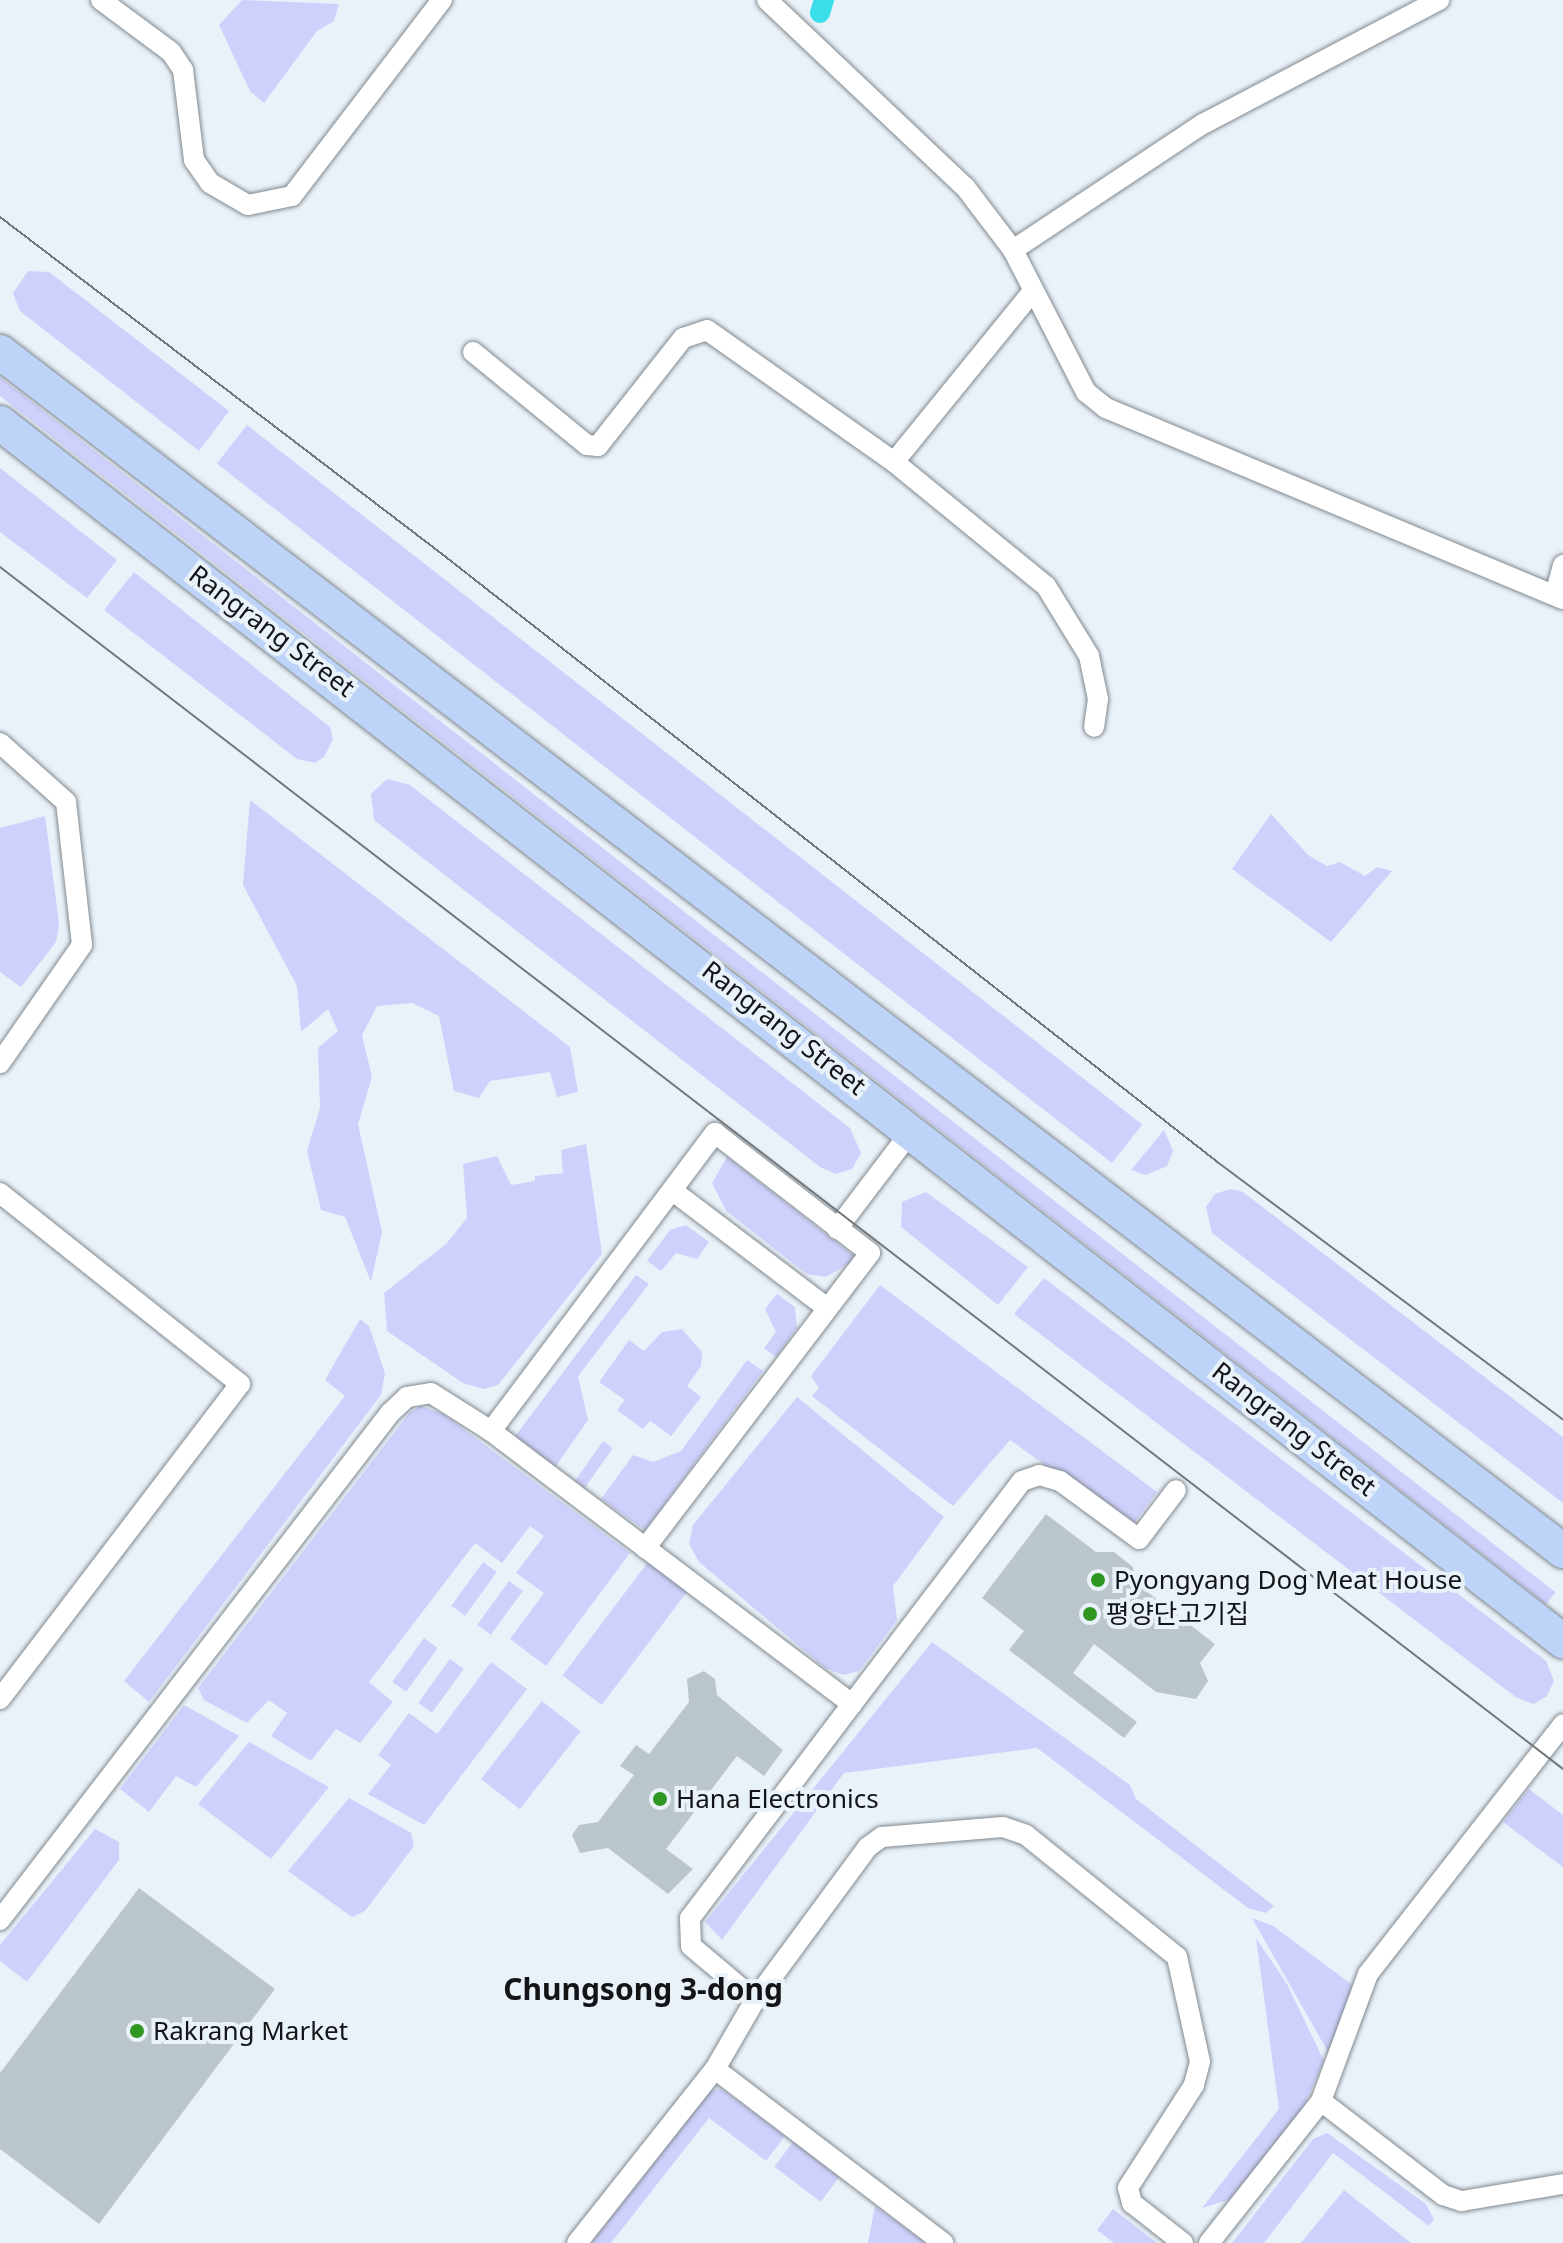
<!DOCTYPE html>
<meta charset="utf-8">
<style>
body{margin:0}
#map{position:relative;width:1563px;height:2243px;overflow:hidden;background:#eaf2f9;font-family:"Noto Sans","Noto Sans KR",sans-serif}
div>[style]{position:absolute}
.green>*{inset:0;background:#cfd1fd;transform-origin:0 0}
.canal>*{height:20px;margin:-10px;padding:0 10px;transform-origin:10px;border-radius:10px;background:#3bdfea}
.building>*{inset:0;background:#bbc6ca}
.roads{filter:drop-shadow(0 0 2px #81898f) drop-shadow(0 0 2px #81898f)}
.minor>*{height:20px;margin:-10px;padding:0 10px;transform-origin:10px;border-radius:10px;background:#fff}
.primary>*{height:34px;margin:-17px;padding:0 17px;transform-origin:17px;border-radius:17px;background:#bed3f8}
.tram>*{height:2px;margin:-1px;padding:0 1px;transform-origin:1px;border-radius:1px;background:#72777c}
.dots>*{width:22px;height:22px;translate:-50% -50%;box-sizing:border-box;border:4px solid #eaf2f9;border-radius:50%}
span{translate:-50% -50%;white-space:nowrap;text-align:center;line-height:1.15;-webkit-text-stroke:8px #eaf2f9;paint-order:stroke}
.street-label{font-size:26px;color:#121417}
.poi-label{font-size:26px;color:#121417}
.left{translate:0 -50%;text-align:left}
.quarter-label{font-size:30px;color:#121417;font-weight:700}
</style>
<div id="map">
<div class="green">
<div style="clip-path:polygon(242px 0,339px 4px,334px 21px,317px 31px,264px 103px,250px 91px,219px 25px)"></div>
<div style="clip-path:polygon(28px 271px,49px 272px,229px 411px,199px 451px,20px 311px,13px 293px)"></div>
<div style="left:0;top:377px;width:1974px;height:15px;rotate:38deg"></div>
<div style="left:247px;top:425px;width:1136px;height:49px;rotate:38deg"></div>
<div style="clip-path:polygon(0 468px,117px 560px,87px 598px,0 532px)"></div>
<div style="clip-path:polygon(134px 572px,330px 727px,333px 739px,324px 757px,315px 763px,297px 759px,104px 610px)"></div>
<div style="clip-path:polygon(387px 779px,410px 785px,850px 1128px,861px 1153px,852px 1169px,836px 1174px,820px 1167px,374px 820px,371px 794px)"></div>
<div style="clip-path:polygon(250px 800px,570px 1047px,578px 1092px,557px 1097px,550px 1072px,490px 1081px,479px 1098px,454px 1091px,439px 1016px,412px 1003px,377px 1006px,362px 1035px,372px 1077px,358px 1124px,382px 1232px,371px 1282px,345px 1217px,321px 1210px,307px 1151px,320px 1108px,318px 1048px,338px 1031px,328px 1009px,301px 1032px,297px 986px,243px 885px)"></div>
<div style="clip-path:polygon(1271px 814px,1308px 855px,1327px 866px,1340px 862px,1365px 876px,1377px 867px,1392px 871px,1331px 942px,1232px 869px)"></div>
<div style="clip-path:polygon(45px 816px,59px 923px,56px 942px,21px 987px,0 972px,0 828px)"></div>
<div style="clip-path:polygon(1164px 1130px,1173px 1151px,1167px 1166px,1146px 1175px,1131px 1170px)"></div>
<div style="clip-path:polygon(586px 1144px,602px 1254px,498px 1385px,483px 1389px,463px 1383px,387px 1331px,384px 1293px,446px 1244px,467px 1218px,463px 1164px,497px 1156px,511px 1185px,535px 1181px,535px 1176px,563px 1173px,561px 1150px)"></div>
<div style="clip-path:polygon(727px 1157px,855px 1257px,850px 1263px,826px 1277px,807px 1274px,726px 1211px,712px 1183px)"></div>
<div style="clip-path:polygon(1230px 1189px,1243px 1192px,1563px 1437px,1563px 1503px,1212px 1233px,1206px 1207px,1215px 1194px)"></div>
<div style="clip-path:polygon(926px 1192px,1028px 1267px,998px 1305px,901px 1227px,902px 1202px)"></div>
<div style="clip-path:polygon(686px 1225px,709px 1242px,697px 1259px,676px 1253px,661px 1271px,647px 1261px,670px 1230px)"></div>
<div style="clip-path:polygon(636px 1275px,649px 1284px,578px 1376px,588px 1420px,553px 1470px,513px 1439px)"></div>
<div style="clip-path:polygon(1044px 1278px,1546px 1661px,1554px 1681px,1547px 1696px,1534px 1704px,1517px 1698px,1014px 1314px)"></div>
<div style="clip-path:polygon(880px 1285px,1157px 1492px,1131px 1527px,1010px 1440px,953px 1506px,812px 1396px,819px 1388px,811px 1376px)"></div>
<div style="clip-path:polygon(777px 1294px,795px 1307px,797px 1328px,776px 1357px,764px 1348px,776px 1332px,765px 1309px)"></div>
<div style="clip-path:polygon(360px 1319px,369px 1326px,385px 1373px,381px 1395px,149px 1702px,124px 1681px,345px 1396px,325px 1380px)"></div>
<div style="clip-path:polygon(682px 1329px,702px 1352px,701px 1366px,687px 1386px,701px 1397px,671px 1436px,650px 1421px,643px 1429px,617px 1410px,625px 1400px,599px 1382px,629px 1340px,644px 1351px,662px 1332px)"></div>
<div style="clip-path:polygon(747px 1360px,763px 1371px,645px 1530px,601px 1499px,633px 1455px,653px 1462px,681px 1451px)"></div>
<div style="clip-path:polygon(797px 1397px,944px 1517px,893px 1586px,897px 1620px,859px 1671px,843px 1675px,825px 1668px,699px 1562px,689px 1544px,693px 1525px)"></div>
<div style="clip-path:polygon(421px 1406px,443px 1414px,630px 1553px,546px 1666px,510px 1639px,544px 1593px,516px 1573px,544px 1536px,530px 1526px,502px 1563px,475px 1543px,369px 1682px,393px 1702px,360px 1743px,336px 1729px,311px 1761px,271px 1736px,287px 1713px,269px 1700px,247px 1723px,204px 1700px,198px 1688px,410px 1412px)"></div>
<div style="left:603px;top:1441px;width:12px;height:49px;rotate:35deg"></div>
<div style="left:483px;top:1562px;width:17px;height:54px;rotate:36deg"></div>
<div style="left:648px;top:1562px;width:49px;height:142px;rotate:37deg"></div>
<div style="left:509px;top:1581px;width:17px;height:54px;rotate:36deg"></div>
<div style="left:424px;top:1638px;width:17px;height:54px;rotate:36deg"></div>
<div style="clip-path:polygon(932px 1642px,1130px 1785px,1136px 1799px,1274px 1906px,1266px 1913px,1248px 1908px,1037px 1748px,844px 1773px,722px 1940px,705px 1922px)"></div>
<div style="left:450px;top:1659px;width:17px;height:54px;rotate:36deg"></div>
<div style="clip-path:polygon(491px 1662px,527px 1689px,424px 1825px,368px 1794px,391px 1765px,378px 1755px,409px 1713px,437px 1734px)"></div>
<div style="left:542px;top:1701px;width:49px;height:99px;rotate:38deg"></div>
<div style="clip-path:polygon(184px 1705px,239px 1736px,196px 1787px,176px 1776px,149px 1812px,120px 1789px)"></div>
<div style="clip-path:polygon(249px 1742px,329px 1787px,271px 1859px,198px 1804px)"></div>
<div style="clip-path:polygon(1529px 1789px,1563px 1815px,1563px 1867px,1503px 1822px)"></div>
<div style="clip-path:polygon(349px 1798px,411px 1833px,414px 1846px,365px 1911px,352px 1917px,288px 1871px)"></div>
<div style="clip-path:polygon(95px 1829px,119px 1842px,119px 1860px,27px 1982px,0 1961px,0 1945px)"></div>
<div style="clip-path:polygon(1252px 1918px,1273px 1926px,1354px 1986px,1328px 2052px)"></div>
<div style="clip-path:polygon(1256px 1938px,1287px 1984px,1324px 2061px,1302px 2111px,1231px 2199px,1202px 2208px,1279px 2109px)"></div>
<div style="clip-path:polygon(721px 2089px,785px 2136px,766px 2161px,709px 2118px,611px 2243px,591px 2243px,710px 2091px)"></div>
<div style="clip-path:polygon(1327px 2133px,1426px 2204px,1434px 2219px,1429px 2226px,1333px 2153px,1264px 2243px,1232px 2243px,1313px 2139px)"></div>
<div style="left:793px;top:2142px;width:58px;height:31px;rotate:37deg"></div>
<div style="clip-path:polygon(1344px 2190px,1411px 2243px,1301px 2243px)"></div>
<div style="clip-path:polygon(875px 2206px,925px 2243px,868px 2243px)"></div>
<div style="clip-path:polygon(1113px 2209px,1157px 2243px,1114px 2243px,1097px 2230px)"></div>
</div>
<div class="canal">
<div style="left:820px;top:13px;width:14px;rotate:-73deg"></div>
</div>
<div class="building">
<div style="clip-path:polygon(1046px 1514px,1096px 1552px,1114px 1552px,1133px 1567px,1136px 1583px,1215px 1644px,1200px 1663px,1208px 1681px,1196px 1699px,1156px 1692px,1094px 1644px,1073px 1673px,1137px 1722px,1124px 1738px,1009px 1650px,1024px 1631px,982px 1598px)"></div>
<div style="clip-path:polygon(704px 1671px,715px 1679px,717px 1695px,783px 1750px,764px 1776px,737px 1756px,666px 1849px,693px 1869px,668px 1894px,608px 1848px,580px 1853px,572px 1835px,579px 1825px,598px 1822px,634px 1775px,620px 1766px,636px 1745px,649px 1754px,689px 1702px,687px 1679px)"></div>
<div style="clip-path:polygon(139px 1888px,275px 1989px,99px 2224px,0 2149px,0 2073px)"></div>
</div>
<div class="roads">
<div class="minor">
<div style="left:101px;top:0;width:87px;rotate:36.6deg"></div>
<div style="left:171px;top:52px;width:22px;rotate:56deg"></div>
<div style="left:183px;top:70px;width:91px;rotate:83deg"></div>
<div style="left:194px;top:160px;width:28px;rotate:55deg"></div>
<div style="left:210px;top:183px;width:44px;rotate:30.1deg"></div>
<div style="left:248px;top:205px;width:45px;rotate:-11.6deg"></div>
<div style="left:292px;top:196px;width:247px;rotate:-52.6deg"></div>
<div style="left:767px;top:0;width:272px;rotate:43.4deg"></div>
<div style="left:965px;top:187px;width:79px;rotate:52.7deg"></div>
<div style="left:1013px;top:250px;width:160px;rotate:62.8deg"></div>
<div style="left:1086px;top:392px;width:26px;rotate:39deg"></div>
<div style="left:1106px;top:408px;width:495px;rotate:22.7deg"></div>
<div style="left:1013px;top:250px;width:228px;rotate:-33.6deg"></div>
<div style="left:1203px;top:124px;width:267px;rotate:-27.7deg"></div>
<div style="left:1033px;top:291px;width:220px;rotate:129.1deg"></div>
<div style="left:894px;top:462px;width:196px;rotate:39.2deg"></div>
<div style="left:1046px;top:586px;width:82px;rotate:58.4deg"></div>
<div style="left:1089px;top:656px;width:44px;rotate:78.2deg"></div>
<div style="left:1098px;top:699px;width:28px;rotate:98deg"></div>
<div style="left:473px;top:352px;width:147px;rotate:39.2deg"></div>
<div style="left:587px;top:445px;width:11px;rotate:5deg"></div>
<div style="left:598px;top:446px;width:137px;rotate:-51.8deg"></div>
<div style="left:683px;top:338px;width:25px;rotate:-18deg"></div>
<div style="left:707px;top:330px;width:229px;rotate:35.2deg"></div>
<div style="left:1555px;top:595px;width:31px;rotate:-75deg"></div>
<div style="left:0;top:743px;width:89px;rotate:41.8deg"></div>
<div style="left:66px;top:802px;width:144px;rotate:83.6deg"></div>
<div style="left:82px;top:945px;width:144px;rotate:124.8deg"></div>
<div style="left:673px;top:1191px;width:193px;rotate:37.2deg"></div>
<div style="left:0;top:1193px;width:307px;rotate:38.5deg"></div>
<div style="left:240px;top:1384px;width:396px;rotate:127.3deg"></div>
<div style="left:837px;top:1229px;width:126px;rotate:-52.8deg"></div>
<div style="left:491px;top:1431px;width:453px;rotate:37.1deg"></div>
<div style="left:852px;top:1704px;width:280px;rotate:-52.7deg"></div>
<div style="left:1022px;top:1481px;width:18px;rotate:-19deg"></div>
<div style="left:1039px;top:1475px;width:22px;rotate:16deg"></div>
<div style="left:1060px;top:1481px;width:98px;rotate:36.3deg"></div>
<div style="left:1139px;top:1539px;width:61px;rotate:-52.9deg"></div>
<div style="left:852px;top:1704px;width:268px;rotate:127.1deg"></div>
<div style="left:690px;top:1918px;width:28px;rotate:88deg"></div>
<div style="left:691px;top:1946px;width:84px;rotate:40.2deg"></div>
<div style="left:755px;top:2000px;width:80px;rotate:120.1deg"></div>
<div style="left:715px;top:2069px;width:287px;rotate:37.3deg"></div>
<div style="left:0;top:1920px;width:640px;rotate:-52.43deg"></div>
<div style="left:390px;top:1413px;width:23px;rotate:-43deg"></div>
<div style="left:407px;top:1397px;width:24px;rotate:-9deg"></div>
<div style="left:431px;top:1393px;width:71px;rotate:32.3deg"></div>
<div style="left:491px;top:1431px;width:373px;rotate:-53.1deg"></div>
<div style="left:715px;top:1133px;width:196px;rotate:37.7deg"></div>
<div style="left:870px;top:1253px;width:371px;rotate:127.3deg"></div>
<div style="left:755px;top:2000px;width:190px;rotate:-53.6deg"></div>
<div style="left:868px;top:1847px;width:17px;rotate:-36deg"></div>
<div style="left:882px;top:1837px;width:121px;rotate:-4.7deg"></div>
<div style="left:1003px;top:1827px;width:24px;rotate:19deg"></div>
<div style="left:1026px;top:1835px;width:194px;rotate:38.9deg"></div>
<div style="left:1177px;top:1957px;width:107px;rotate:77.6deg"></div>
<div style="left:1200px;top:2062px;width:24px;rotate:105deg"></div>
<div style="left:1194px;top:2085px;width:122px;rotate:122.7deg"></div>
<div style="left:1128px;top:2188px;width:16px;rotate:75deg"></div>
<div style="left:1132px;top:2203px;width:65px;rotate:38.1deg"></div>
<div style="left:1321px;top:2101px;width:154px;rotate:37.6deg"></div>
<div style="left:1443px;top:2195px;width:20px;rotate:18deg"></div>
<div style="left:1462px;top:2201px;width:102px;rotate:-9.6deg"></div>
<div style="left:577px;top:2243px;width:222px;rotate:-51.6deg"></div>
<div style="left:1209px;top:2243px;width:181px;rotate:-51.7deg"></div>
<div style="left:1321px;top:2101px;width:135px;rotate:-69.7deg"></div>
<div style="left:1368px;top:1974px;width:317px;rotate:-52deg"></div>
</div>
<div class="primary">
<div style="left:0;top:352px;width:1970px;rotate:37.49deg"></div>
<div style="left:0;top:423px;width:1982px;rotate:37.93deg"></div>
</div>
</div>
<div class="tram">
<div style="left:0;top:217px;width:556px;rotate:37.32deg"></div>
<div style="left:442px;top:554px;width:984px;rotate:38.1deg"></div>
<div style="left:1216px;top:1161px;width:433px;rotate:36.7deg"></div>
<div style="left:0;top:567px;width:1972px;rotate:37.56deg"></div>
</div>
<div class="dots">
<div style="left:1098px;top:1580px;background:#2d9721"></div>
<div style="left:1090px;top:1614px;background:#2d9721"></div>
<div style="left:660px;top:1799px;background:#2d9721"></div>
<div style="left:137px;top:2031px;background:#2d9721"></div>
</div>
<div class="street-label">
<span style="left:272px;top:631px;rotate:37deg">Rangrang Street</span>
<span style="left:784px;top:1028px;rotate:38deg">Rangrang Street</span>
<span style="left:1294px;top:1429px;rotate:38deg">Rangrang Street</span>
</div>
<div class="poi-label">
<span class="left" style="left:1114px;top:1580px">Pyongyang Dog Meat House</span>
<span class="left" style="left:1106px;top:1614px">평양단고기집</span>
<span class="left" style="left:676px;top:1799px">Hana Electronics</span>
<span class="left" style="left:153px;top:2031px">Rakrang Market</span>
</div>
<div class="quarter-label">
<span style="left:643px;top:1989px">Chungsong 3-dong</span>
</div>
</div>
